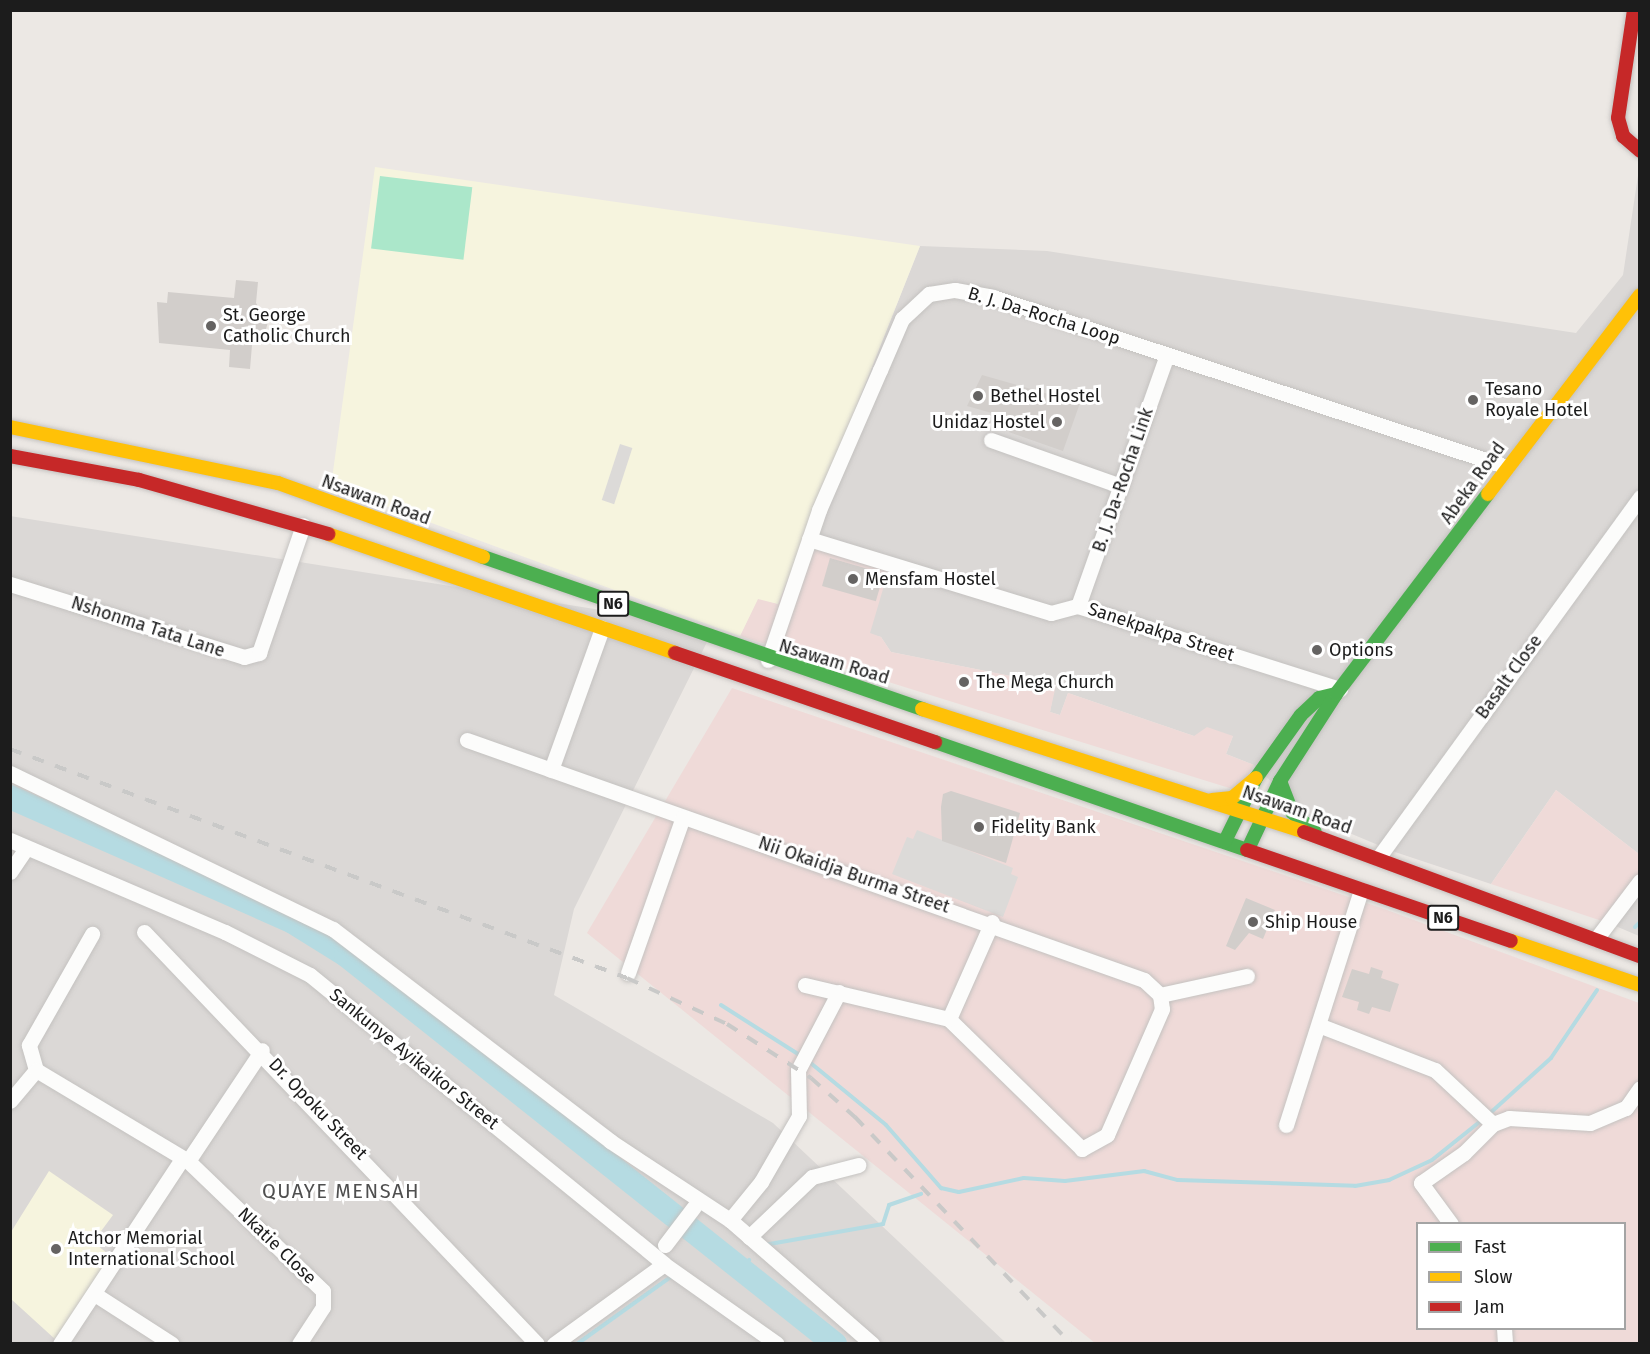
<!DOCTYPE html>
<style>
body{margin:0}
#map{position:relative;width:1650px;height:1354px;overflow:hidden;background:#ece8e4;font-family:"Fira Sans",sans-serif}
div>[style]{position:absolute}
.residential>*{inset:0;background:#dbd8d6}
.commercial>*{inset:0;background:#efdad8}
.education>*{inset:0;background:#f6f4de}
.pitch>*{inset:0;background:#abe7ca;transform-origin:0 0}
.parking>*{inset:0;background:#dcdad8;transform-origin:0 0}
.stream>*{height:4px;margin:-2px;padding:0 2px;transform-origin:2px;border-radius:2px;background:#b5dbe2}
.river>*{height:24px;margin:-12px;padding:0 12px;transform-origin:12px;border-radius:12px;background:#b5dbe2}
.building>*{inset:0;background:#d2cecb;transform-origin:0 0}
.roads{filter:drop-shadow(0 0 2px #c4c2c0) drop-shadow(0 0 2px #c4c2c0)}
.street>*{height:15px;margin:-7.5px;padding:0 7.5px;transform-origin:7.5px;border-radius:7.5px;background:#fcfcfb}
.fast>*{height:14px;margin:-7px;padding:0 7px;transform-origin:7px;border-radius:7px;background:#4caf50}
.slow>*{height:14px;margin:-7px;padding:0 7px;transform-origin:7px;border-radius:7px;background:#ffc107}
.jam>*{height:14px;margin:-7px;padding:0 7px;transform-origin:7px;border-radius:7px;background:#c62828}
.rail>*{height:4px;margin-top:-2px;transform-origin:0;background:repeating-linear-gradient(90deg,#c9c9c8 0 12px,transparent 0 24px)}
.dots>*{width:16px;height:16px;translate:-50% -50%;box-sizing:border-box;border:3px solid #fff;border-radius:50%}
span{translate:-50% -50%;white-space:nowrap;text-align:center;line-height:1.15;-webkit-text-stroke:6px #fff;paint-order:stroke}
.shield-label span{padding:2px 4px;background:#fff;border:2px solid;border-radius:4px;-webkit-text-stroke-width:0}
.shield-label{font-size:16px;color:#1c1c1c;font-weight:700}
.poi-label{font-size:18px;color:#1c1c1c}
.left{translate:0 -50%;text-align:left}
.right{translate:-100% -50%;text-align:right}
.street-label{font-size:18px;color:#1c1c1c}
.neighbourhood-label{font-size:20px;color:#4f4f4f;letter-spacing:1.5px}
.frame{position:absolute;inset:0;border:12px solid #1c1c1c;pointer-events:none}
.legend{position:absolute;left:1416px;top:1222px;width:210px;height:108px;box-sizing:border-box;background:#fff;border:2px solid #a4a4a4;margin:0;padding:8px 10px;list-style:none;font-size:18px;color:#1c1c1c}
.legend li{display:flex;align-items:center;gap:12px;height:30px}
.legend b{width:30px;border:2px solid #a4a4a4}
</style>
<div id="map">
<div class="residential">
<div style="clip-path:polygon(1639px 169px,1639px 854px,1556px 790px,1491px 884px,1395px 852px,1306px 815px,1254px 765px,1226px 754px,1233px 736px,1194px 736px,1068px 693px,1060px 715px,1050px 712px,1055px 685px,891px 652px,881px 637px,870px 634px,803px 540px,920px 246px,1047px 251px,1576px 333px,1623px 275px)"></div>
<div style="clip-path:polygon(10px 516px,714px 628px,574px 909px,554px 995px,773px 1123px,1006px 1343px,11px 1343px)"></div>
<div style="clip-path:polygon(1639px 892px,1639px 936px,1611px 924px)"></div>
</div>
<div class="commercial">
<div style="clip-path:polygon(803px 540px,889px 569px,870px 633px,881px 637px,891px 652px,1056px 685px,1050px 712px,1060px 715px,1068px 693px,1194px 736px,1207px 727px,1233px 736px,1226px 754px,1254px 765px,1239px 791px,740px 636px,758px 598px,778px 604px)"></div>
<div style="clip-path:polygon(evenodd,732px 688px,1384px 909px,1639px 1003px,1639px 1343px,1095px 1343px,587px 933px,732px 688px,1418px 1224px,1624px 1224px,1624px 1328px,1418px 1328px,1418px 1224px)"></div>
<div style="clip-path:polygon(1556px 790px,1639px 854px,1639px 892px,1611px 924px,1491px 884px)"></div>
</div>
<div class="education">
<div style="clip-path:polygon(375px 167px,920px 246px,778px 604px,758px 599px,740px 636px,331px 486px)"></div>
<div style="clip-path:polygon(49px 1171px,113px 1215px,93px 1242px,112px 1257px,56px 1340px,11px 1299px,11px 1232px)"></div>
</div>
<div class="pitch">
<div style="left:380px;top:176px;width:93px;height:73px;rotate:7deg"></div>
</div>
<div class="parking">
<div style="left:620px;top:444px;width:13px;height:59px;rotate:18deg"></div>
<div style="clip-path:polygon(917px 830px,1013px 868px,1011px 874px,1018px 877px,1003px 917px,892px 874px,907px 837px,913px 839px)"></div>
</div>
<div class="stream">
<div style="left:1635px;top:927px;width:7px;rotate:-45deg"></div>
<div style="left:721px;top:1005px;width:95px;rotate:32.5deg"></div>
<div style="left:807px;top:1060px;width:102px;rotate:39.4deg"></div>
<div style="left:886px;top:1125px;width:84px;rotate:48.9deg"></div>
<div style="left:941px;top:1188px;width:18px;rotate:13deg"></div>
<div style="left:959px;top:1192px;width:66px;rotate:-12.2deg"></div>
<div style="left:1024px;top:1178px;width:41px;rotate:4.2deg"></div>
<div style="left:1065px;top:1181px;width:80px;rotate:-7.2deg"></div>
<div style="left:1144px;top:1171px;width:35px;rotate:15deg"></div>
<div style="left:1178px;top:1180px;width:177px;rotate:1.9deg"></div>
<div style="left:1355px;top:1186px;width:35px;rotate:-10deg"></div>
<div style="left:1389px;top:1180px;width:47px;rotate:-24.9deg"></div>
<div style="left:1432px;top:1160px;width:64px;rotate:-38.7deg"></div>
<div style="left:1488px;top:1115px;width:85px;rotate:-42.1deg"></div>
<div style="left:1551px;top:1058px;width:82px;rotate:-55.9deg"></div>
<div style="left:764px;top:1245px;width:121px;rotate:-10deg"></div>
<div style="left:883px;top:1224px;width:20px;rotate:-72deg"></div>
<div style="left:889px;top:1205px;width:34px;rotate:-19deg"></div>
<div style="left:740px;top:1269px;width:13px;rotate:-45deg"></div>
<div style="left:577px;top:1344px;width:117px;rotate:-35.6deg"></div>
</div>
<div class="river">
<div style="left:10px;top:797px;width:309px;rotate:23.8deg"></div>
<div style="left:293px;top:922px;width:62px;rotate:31.9deg"></div>
<div style="left:346px;top:955px;width:625px;rotate:38.5deg"></div>
</div>
<div class="building">
<div style="clip-path:polygon(236px 280px,258px 282px,256px 303px,268px 322px,264px 336px,252px 345px,250px 369px,229px 367px,230px 350px,159px 343px,157px 302px,167px 303px,168px 292px,234px 298px)"></div>
<div style="clip-path:polygon(982px 375px,1080px 403px,1063px 451px,1009px 432px,1013px 419px,967px 406px)"></div>
<div style="left:830px;top:558px;width:56px;height:29px;rotate:16deg"></div>
<div style="clip-path:polygon(951px 791px,1020px 813px,1006px 863px,942px 841px,941px 807px,943px 794px)"></div>
<div style="clip-path:polygon(1246px 898px,1275px 910px,1263px 939px,1249px 933px,1235px 950px,1226px 946px)"></div>
<div style="clip-path:polygon(1371px 967px,1383px 971px,1381px 978px,1399px 984px,1390px 1012px,1372px 1007px,1369px 1014px,1357px 1010px,1359px 1002px,1342px 997px,1352px 969px,1369px 974px)"></div>
</div>
<div class="roads">
<div class="street">
<div style="left:991px;top:440px;width:138px;rotate:19.5deg"></div>
<div style="left:809px;top:539px;width:253px;rotate:17deg"></div>
<div style="left:1051px;top:613px;width:28px;rotate:-15deg"></div>
<div style="left:1078px;top:606px;width:275px;rotate:17.6deg"></div>
<div style="left:10px;top:584px;width:245px;rotate:17.3deg"></div>
<div style="left:244px;top:657px;width:16px;rotate:-15deg"></div>
<div style="left:259px;top:653px;width:135px;rotate:-71deg"></div>
<div style="left:1078px;top:606px;width:266px;rotate:-70.5deg"></div>
<div style="left:768px;top:660px;width:158px;rotate:-71.2deg"></div>
<div style="left:819px;top:510px;width:153px;rotate:-66.5deg"></div>
<div style="left:880px;top:370px;width:56px;rotate:-66.7deg"></div>
<div style="left:902px;top:319px;width:37px;rotate:-43deg"></div>
<div style="left:929px;top:294px;width:26px;rotate:-9deg"></div>
<div style="left:955px;top:290px;width:39px;rotate:10deg"></div>
<div style="left:993px;top:297px;width:541px;rotate:18.3deg"></div>
<div style="left:467px;top:740px;width:718px;rotate:19.52deg"></div>
<div style="left:1144px;top:980px;width:22px;rotate:43deg"></div>
<div style="left:1160px;top:995px;width:14px;rotate:82deg"></div>
<div style="left:1162px;top:1009px;width:137px;rotate:113.6deg"></div>
<div style="left:1107px;top:1135px;width:29px;rotate:151deg"></div>
<div style="left:1082px;top:1149px;width:186px;rotate:-135.7deg"></div>
<div style="left:949px;top:1019px;width:148px;rotate:-166.7deg"></div>
<div style="left:551px;top:770px;width:151px;rotate:-70.2deg"></div>
<div style="left:10px;top:773px;width:359px;rotate:25.8deg"></div>
<div style="left:333px;top:929px;width:349px;rotate:37.4deg"></div>
<div style="left:610px;top:1141px;width:144px;rotate:33.4deg"></div>
<div style="left:730px;top:1220px;width:189px;rotate:41.1deg"></div>
<div style="left:10px;top:840px;width:234px;rotate:23.2deg"></div>
<div style="left:225px;top:932px;width:95px;rotate:26.8deg"></div>
<div style="left:310px;top:975px;width:457px;rotate:39.2deg"></div>
<div style="left:664px;top:1264px;width:138px;rotate:35.3deg"></div>
<div style="left:1378px;top:858px;width:446px;rotate:-54deg"></div>
<div style="left:10px;top:872px;width:29px;rotate:-56deg"></div>
<div style="left:144px;top:932px;width:569px;rotate:46.35deg"></div>
<div style="left:1596px;top:939px;width:73px;rotate:-52.8deg"></div>
<div style="left:628px;top:973px;width:165px;rotate:-70.6deg"></div>
<div style="left:1160px;top:995px;width:89px;rotate:-12.3deg"></div>
<div style="left:949px;top:1019px;width:106px;rotate:-66.1deg"></div>
<div style="left:1321px;top:1026px;width:122px;rotate:21.1deg"></div>
<div style="left:1435px;top:1070px;width:79px;rotate:43deg"></div>
<div style="left:36px;top:1070px;width:26px;rotate:-106deg"></div>
<div style="left:29px;top:1045px;width:128px;rotate:-60.4deg"></div>
<div style="left:10px;top:1101px;width:40px;rotate:-50deg"></div>
<div style="left:36px;top:1070px;width:177px;rotate:30.9deg"></div>
<div style="left:188px;top:1161px;width:187px;rotate:43.9deg"></div>
<div style="left:323px;top:1291px;width:16px;rotate:90deg"></div>
<div style="left:323px;top:1307px;width:44px;rotate:123deg"></div>
<div style="left:1286px;top:1125px;width:247px;rotate:-72.3deg"></div>
<div style="left:188px;top:1161px;width:133px;rotate:-56.3deg"></div>
<div style="left:730px;top:1220px;width:49px;rotate:-50.8deg"></div>
<div style="left:761px;top:1182px;width:76px;rotate:-60.1deg"></div>
<div style="left:799px;top:1116px;width:46px;rotate:-91.2deg"></div>
<div style="left:798px;top:1070px;width:88px;rotate:-62.3deg"></div>
<div style="left:1451px;top:1224px;width:51px;rotate:-126.2deg"></div>
<div style="left:1421px;top:1183px;width:52px;rotate:-34.9deg"></div>
<div style="left:1464px;top:1153px;width:41px;rotate:-45deg"></div>
<div style="left:1493px;top:1124px;width:17px;rotate:-21deg"></div>
<div style="left:1509px;top:1118px;width:81px;rotate:3.5deg"></div>
<div style="left:1590px;top:1123px;width:39px;rotate:-23deg"></div>
<div style="left:1626px;top:1108px;width:24px;rotate:-55deg"></div>
<div style="left:749px;top:1237px;width:87px;rotate:-43.6deg"></div>
<div style="left:812px;top:1177px;width:48px;rotate:-14.6deg"></div>
<div style="left:665px;top:1245px;width:48px;rotate:-52.7deg"></div>
<div style="left:96px;top:1295px;width:90px;rotate:32.8deg"></div>
<div style="left:1504px;top:1328px;width:16px;rotate:86deg"></div>
<div style="left:60px;top:1344px;width:222px;rotate:-56.6deg"></div>
<div style="left:554px;top:1344px;width:136px;rotate:-36deg"></div>
</div>
<div class="fast">
<div style="left:483px;top:557px;width:465px;rotate:19.1deg"></div>
<div style="left:935px;top:742px;width:330px;rotate:19.1deg"></div>
<div style="left:1280px;top:781px;width:33px;rotate:69deg"></div>
<div style="left:1292px;top:812px;width:30px;rotate:41deg"></div>
<div style="left:1225px;top:841px;width:70px;rotate:-63.8deg"></div>
<div style="left:1256px;top:778px;width:77px;rotate:-54.5deg"></div>
<div style="left:1301px;top:715px;width:25px;rotate:-43deg"></div>
<div style="left:1319px;top:698px;width:17px;rotate:-13deg"></div>
<div style="left:1248px;top:849px;width:75px;rotate:-64.8deg"></div>
<div style="left:1280px;top:781px;width:103px;rotate:-57.2deg"></div>
<div style="left:1336px;top:694px;width:251px;rotate:-52.8deg"></div>
</div>
<div class="slow">
<div style="left:10px;top:427px;width:274px;rotate:11.8deg"></div>
<div style="left:278px;top:483px;width:218px;rotate:19.8deg"></div>
<div style="left:1488px;top:494px;width:250px;rotate:-52.6deg"></div>
<div style="left:328px;top:534px;width:367px;rotate:18.9deg"></div>
<div style="left:922px;top:709px;width:401px;rotate:17.8deg"></div>
<div style="left:1212px;top:800px;width:20px;rotate:-6deg"></div>
<div style="left:1232px;top:798px;width:31px;rotate:-40deg"></div>
<div style="left:1511px;top:941px;width:136px;rotate:18.8deg"></div>
</div>
<div class="jam">
<div style="left:1634px;top:10px;width:109px;rotate:98.4deg"></div>
<div style="left:1618px;top:118px;width:19px;rotate:74deg"></div>
<div style="left:1623px;top:136px;width:23px;rotate:41deg"></div>
<div style="left:10px;top:456px;width:131px;rotate:10.5deg"></div>
<div style="left:139px;top:480px;width:197px;rotate:15.9deg"></div>
<div style="left:675px;top:653px;width:275px;rotate:18.9deg"></div>
<div style="left:1304px;top:832px;width:358px;rotate:20.3deg"></div>
<div style="left:1247px;top:850px;width:279px;rotate:19deg"></div>
</div>
</div>
<div class="rail">
<div style="left:10px;top:749px;width:658px;rotate:20.36deg"></div>
<div style="left:627px;top:978px;width:110px;rotate:24.7deg"></div>
<div style="left:727px;top:1024px;width:100px;rotate:32.7deg"></div>
<div style="left:811px;top:1078px;width:59px;rotate:41.6deg"></div>
<div style="left:855px;top:1117px;width:313px;rotate:46.4deg"></div>
</div>
<div class="dots">
<div style="left:211px;top:326px;background:#656362"></div>
<div style="left:978px;top:396px;background:#656362"></div>
<div style="left:1473px;top:400px;background:#656362"></div>
<div style="left:1057px;top:422px;background:#656362"></div>
<div style="left:853px;top:579px;background:#656362"></div>
<div style="left:1317px;top:650px;background:#656362"></div>
<div style="left:964px;top:682px;background:#656362"></div>
<div style="left:979px;top:827px;background:#656362"></div>
<div style="left:1253px;top:922px;background:#656362"></div>
<div style="left:56px;top:1249px;background:#656362"></div>
</div>
<div class="shield-label">
<span style="left:613px;top:604px">N6</span>
<span style="left:1443px;top:918px">N6</span>
</div>
<div class="poi-label">
<span class="left" style="left:223px;top:326px">St. George<br>Catholic Church</span>
<span class="left" style="left:1485px;top:400px">Tesano<br>Royale Hotel</span>
<span class="left" style="left:990px;top:396px">Bethel Hostel</span>
<span class="right" style="left:1045px;top:422px">Unidaz Hostel</span>
<span class="left" style="left:865px;top:579px">Mensfam Hostel</span>
<span class="left" style="left:1329px;top:650px">Options</span>
<span class="left" style="left:976px;top:682px">The Mega Church</span>
<span class="left" style="left:991px;top:827px">Fidelity Bank</span>
<span class="left" style="left:1265px;top:922px">Ship House</span>
<span class="left" style="left:68px;top:1249px">Atchor Memorial<br>International School</span>
</div>
<div class="street-label">
<span style="left:1044px;top:316px;rotate:17deg">B. J. Da-Rocha Loop</span>
<span style="left:1123px;top:480px;rotate:-71deg">B. J. Da-Rocha Link</span>
<span style="left:1473px;top:483px;rotate:-54deg">Abeka Road</span>
<span style="left:376px;top:500px;rotate:20deg">Nsawam Road</span>
<span style="left:148px;top:627px;rotate:18deg">Nshonma Tata Lane</span>
<span style="left:1161px;top:632px;rotate:18deg">Sanekpakpa Street</span>
<span style="left:834px;top:662px;rotate:17deg">Nsawam Road</span>
<span style="left:1509px;top:677px;rotate:-54deg">Basalt Close</span>
<span style="left:1297px;top:810px;rotate:19deg">Nsawam Road</span>
<span style="left:854px;top:875px;rotate:19deg">Nii Okaidja Burma Street</span>
<span style="left:414px;top:1059px;rotate:39deg">Sankunye Ayikaikor Street</span>
<span style="left:318px;top:1109px;rotate:46deg">Dr. Opoku Street</span>
<span style="left:277px;top:1246px;rotate:44deg">Nkatie Close</span>
</div>
<div class="neighbourhood-label">
<span style="left:341px;top:1191px">QUAYE MENSAH</span>
</div>
<div class="frame"></div>
<ul class="legend">
<li><b style="height:8px;background:#4caf50"></b>Fast</li>
<li><b style="height:8px;background:#ffc107"></b>Slow</li>
<li><b style="height:8px;background:#c62828"></b>Jam</li>
</ul>
</div>
